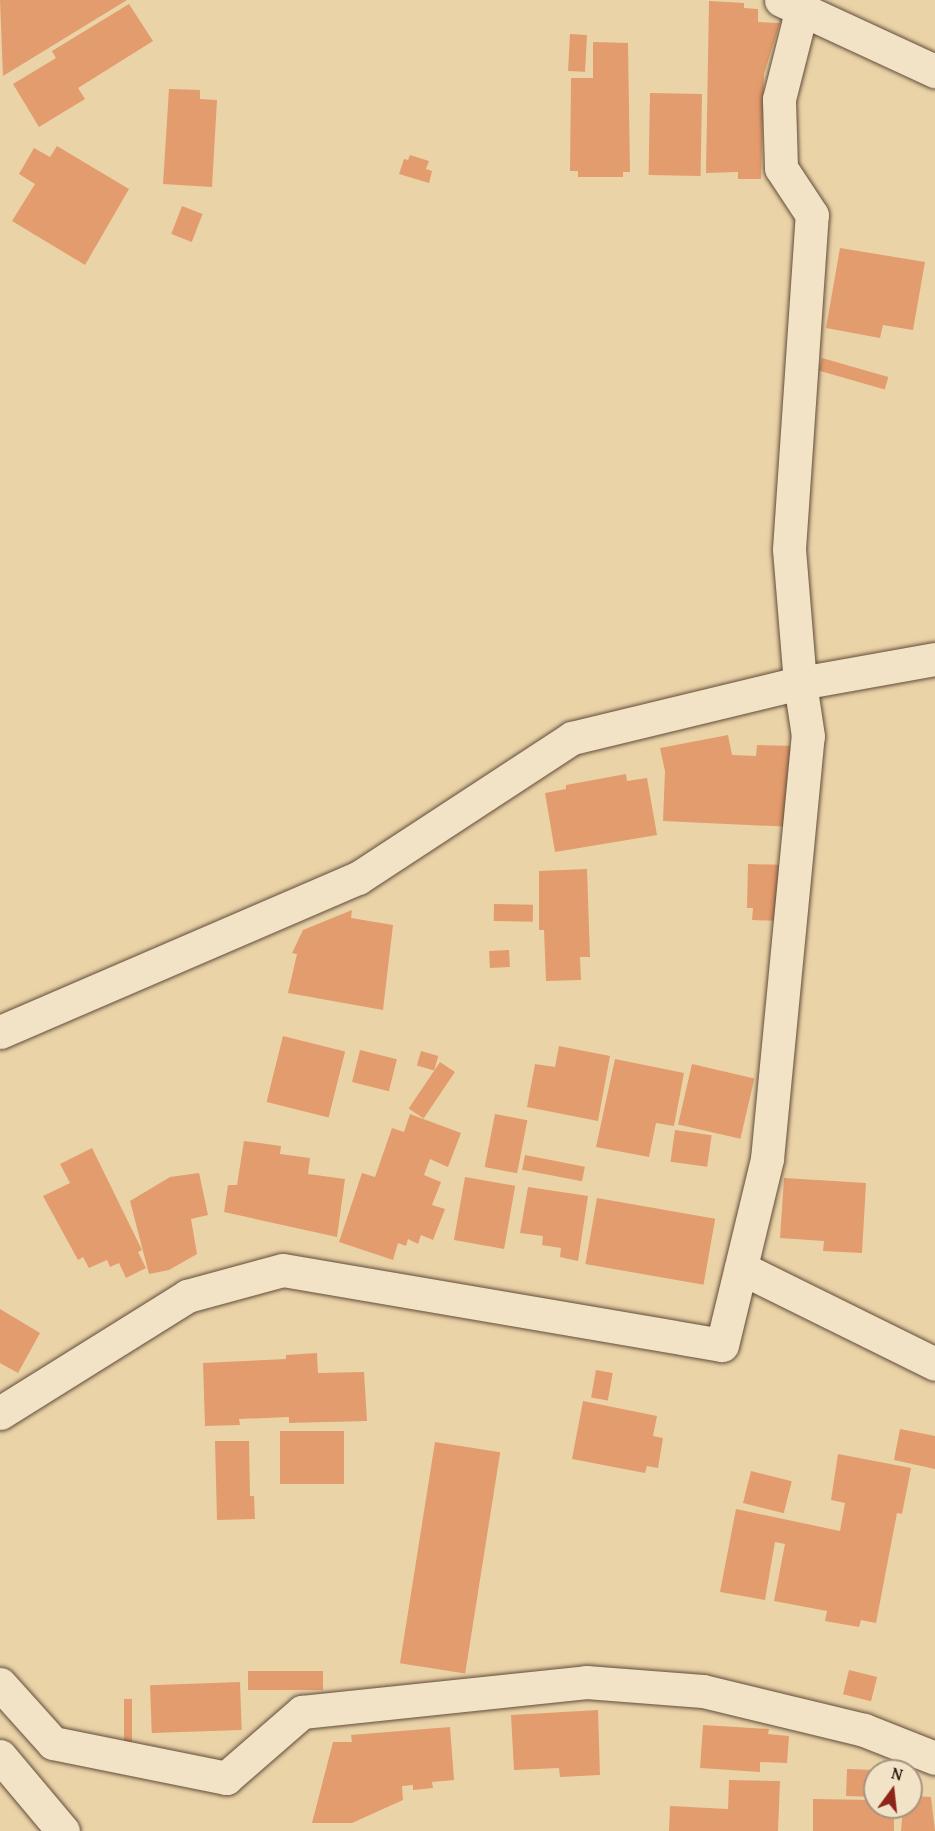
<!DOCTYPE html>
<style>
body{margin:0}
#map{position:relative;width:935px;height:1831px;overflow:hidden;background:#ebd3a8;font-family:"Gentium Book Plus",serif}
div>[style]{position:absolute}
.building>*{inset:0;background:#e39c6d;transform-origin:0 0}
.roads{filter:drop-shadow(0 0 2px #614d3a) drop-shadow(0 0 2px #614d3a)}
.street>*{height:33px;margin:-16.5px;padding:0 16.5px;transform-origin:16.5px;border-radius:16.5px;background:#f2e2c6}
.secondary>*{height:33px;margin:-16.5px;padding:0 16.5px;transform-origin:16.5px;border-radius:16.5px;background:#f2e2c6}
span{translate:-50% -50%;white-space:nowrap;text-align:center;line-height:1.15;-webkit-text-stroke:6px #f2e2c6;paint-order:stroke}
.north{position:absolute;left:863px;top:1759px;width:60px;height:60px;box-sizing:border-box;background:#f2e2c6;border:2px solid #a69480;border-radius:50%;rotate:15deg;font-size:16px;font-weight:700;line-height:24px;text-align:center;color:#332016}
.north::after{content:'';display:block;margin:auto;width:21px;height:27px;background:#8f2418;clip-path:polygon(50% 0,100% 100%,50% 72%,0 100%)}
</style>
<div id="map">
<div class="building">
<div style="clip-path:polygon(0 0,127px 0,3px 76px)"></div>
<div style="clip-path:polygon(709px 1px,744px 3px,744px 8px,758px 9px,758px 22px,780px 23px,764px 74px,761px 179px,738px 179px,738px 172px,706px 173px)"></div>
<div style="clip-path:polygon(129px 4px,153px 41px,78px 88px,85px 99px,39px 127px,13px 84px,56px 58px,52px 51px)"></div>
<div style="left:570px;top:34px;width:17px;height:37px;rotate:3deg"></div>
<div style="clip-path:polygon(593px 42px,628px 43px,630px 172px,623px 172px,623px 177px,578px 177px,578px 171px,570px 171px,571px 78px,593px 78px)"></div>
<div style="clip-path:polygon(169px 89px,200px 90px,200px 99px,217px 100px,212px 187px,163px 184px)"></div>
<div style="left:650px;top:93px;width:52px;height:82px;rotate:1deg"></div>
<div style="clip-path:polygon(57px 146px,129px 189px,85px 265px,12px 221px,35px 184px,19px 174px,34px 148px,50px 157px)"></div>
<div style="clip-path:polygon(410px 155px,429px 161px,426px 169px,432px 171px,429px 183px,399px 174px,404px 159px,408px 160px)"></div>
<div style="left:182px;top:206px;width:22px;height:30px;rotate:21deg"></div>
<div style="clip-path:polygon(840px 248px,925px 262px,913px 330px,883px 325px,880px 338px,826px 328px)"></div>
<div style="left:822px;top:358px;width:69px;height:13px;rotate:16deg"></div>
<div style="clip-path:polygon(728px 735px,732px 755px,756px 756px,757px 745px,797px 746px,793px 827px,663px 821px,665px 771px,660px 748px)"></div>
<div style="clip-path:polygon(626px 774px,627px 781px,647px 778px,657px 835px,555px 852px,545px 793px,566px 789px,566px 785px)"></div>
<div style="clip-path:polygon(748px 864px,787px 865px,779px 921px,752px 920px,753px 908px,747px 908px)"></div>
<div style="clip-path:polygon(587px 869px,590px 957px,580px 957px,581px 980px,546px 981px,544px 930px,539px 930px,539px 871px)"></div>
<div style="left:494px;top:904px;width:39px;height:17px;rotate:1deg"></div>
<div style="clip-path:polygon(352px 910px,351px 918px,393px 925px,383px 1010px,288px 993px,297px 954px,292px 953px,303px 930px)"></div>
<div style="left:509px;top:950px;width:17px;height:20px;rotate:87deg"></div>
<div style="left:283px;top:1036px;width:64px;height:68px;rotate:14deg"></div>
<div style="clip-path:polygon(559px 1046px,610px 1056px,598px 1121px,527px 1107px,535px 1064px,555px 1067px)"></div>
<div style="left:360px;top:1050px;width:38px;height:33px;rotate:14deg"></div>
<div style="left:421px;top:1051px;width:18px;height:15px;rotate:16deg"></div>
<div style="clip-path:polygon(615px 1059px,684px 1073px,674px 1126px,656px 1123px,649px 1157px,596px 1147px)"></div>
<div style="left:440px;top:1062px;width:18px;height:56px;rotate:34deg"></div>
<div style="left:692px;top:1064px;width:64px;height:62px;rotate:13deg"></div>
<div style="clip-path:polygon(410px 1114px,461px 1133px,448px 1167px,430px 1159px,424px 1175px,441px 1182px,432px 1205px,445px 1209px,433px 1240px,421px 1235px,418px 1244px,408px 1239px,406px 1246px,398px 1243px,393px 1260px,339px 1242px,362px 1173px,375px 1177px,392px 1128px,404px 1132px)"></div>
<div style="left:495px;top:1114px;width:33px;height:54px;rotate:11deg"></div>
<div style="left:675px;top:1130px;width:37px;height:32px;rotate:8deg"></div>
<div style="clip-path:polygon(244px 1141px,281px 1146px,280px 1154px,310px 1158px,308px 1174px,345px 1179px,337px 1237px,224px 1212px,228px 1185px,237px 1185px)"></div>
<div style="clip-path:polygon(92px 1148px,142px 1250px,138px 1252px,146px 1268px,126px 1278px,119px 1263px,110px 1267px,107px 1260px,89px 1268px,83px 1257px,78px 1260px,43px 1196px,70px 1183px,60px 1164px)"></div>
<div style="left:525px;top:1155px;width:61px;height:15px;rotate:11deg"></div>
<div style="clip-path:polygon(199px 1173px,208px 1215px,191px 1219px,197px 1254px,169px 1270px,149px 1274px,130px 1201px,170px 1177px)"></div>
<div style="left:465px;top:1177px;width:51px;height:64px;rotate:10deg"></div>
<div style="clip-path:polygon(784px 1178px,866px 1183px,862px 1253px,823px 1251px,824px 1241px,780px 1238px)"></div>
<div style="clip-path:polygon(528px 1187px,588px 1196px,578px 1261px,560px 1257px,561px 1248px,542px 1245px,543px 1236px,520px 1233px)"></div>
<div style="left:597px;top:1198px;width:120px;height:67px;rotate:10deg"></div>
<div style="clip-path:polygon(0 1309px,40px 1333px,18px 1373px,0 1363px)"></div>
<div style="clip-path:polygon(317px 1353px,318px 1373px,364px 1372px,367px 1421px,289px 1423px,289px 1417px,239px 1419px,240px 1425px,205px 1426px,203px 1363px,286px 1359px,286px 1355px)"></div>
<div style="left:596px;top:1370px;width:17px;height:28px;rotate:10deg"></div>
<div style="clip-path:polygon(583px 1401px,657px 1416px,653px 1436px,663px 1438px,658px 1468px,647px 1466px,645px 1473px,572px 1459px)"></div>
<div style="clip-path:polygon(900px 1429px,935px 1436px,935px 1469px,894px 1460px)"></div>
<div style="left:280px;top:1431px;width:64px;height:53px"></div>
<div style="clip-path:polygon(215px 1441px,249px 1441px,250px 1496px,254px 1496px,255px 1519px,217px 1520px)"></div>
<div style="left:435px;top:1442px;width:66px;height:224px;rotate:9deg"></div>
<div style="clip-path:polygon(838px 1454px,911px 1468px,902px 1514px,897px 1513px,876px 1623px,861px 1620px,859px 1627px,825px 1621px,827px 1611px,774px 1601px,785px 1544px,775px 1542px,765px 1600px,720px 1592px,736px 1509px,840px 1531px,845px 1503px,831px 1500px)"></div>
<div style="left:751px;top:1471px;width:42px;height:33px;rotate:14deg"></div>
<div style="left:849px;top:1670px;width:29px;height:25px;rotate:14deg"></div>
<div style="left:323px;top:1671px;width:19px;height:75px;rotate:90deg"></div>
<div style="left:240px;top:1682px;width:48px;height:90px;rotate:88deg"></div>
<div style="left:124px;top:1699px;width:8px;height:43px"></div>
<div style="clip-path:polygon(598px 1710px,600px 1775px,560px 1777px,559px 1768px,514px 1770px,511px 1715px)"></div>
<div style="clip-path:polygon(703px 1725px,769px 1729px,768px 1734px,789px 1736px,787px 1763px,760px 1762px,760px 1772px,700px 1768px)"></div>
<div style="clip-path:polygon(450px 1727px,454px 1780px,432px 1782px,433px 1788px,413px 1790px,413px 1785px,402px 1786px,403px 1800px,352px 1823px,312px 1823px,333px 1742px,352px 1742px,351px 1735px)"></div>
<div style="left:847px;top:1769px;width:28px;height:27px;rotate:2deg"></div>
<div style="clip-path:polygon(729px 1780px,780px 1781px,778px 1831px,669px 1831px,670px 1806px,728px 1809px)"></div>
<div style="clip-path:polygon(911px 1796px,931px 1797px,935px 1831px,901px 1831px,903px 1807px,911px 1807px)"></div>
<div style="clip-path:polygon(813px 1799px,875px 1800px,875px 1807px,894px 1809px,894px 1831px,813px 1831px)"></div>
</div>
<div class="roads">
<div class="street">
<div style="left:781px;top:0;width:170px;rotate:24.8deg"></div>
<div style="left:0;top:1032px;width:390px;rotate:-23.3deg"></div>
<div style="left:358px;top:878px;width:256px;rotate:-33.2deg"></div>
<div style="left:572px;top:738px;width:235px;rotate:-13.6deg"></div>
<div style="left:800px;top:683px;width:137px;rotate:-10.1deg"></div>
<div style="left:741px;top:1268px;width:216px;rotate:26.3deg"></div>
<div style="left:0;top:1413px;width:221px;rotate:-32deg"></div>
<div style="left:187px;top:1296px;width:99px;rotate:-15.2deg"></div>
<div style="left:283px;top:1270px;width:445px;rotate:9.7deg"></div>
<div style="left:722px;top:1345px;width:191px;rotate:-76.4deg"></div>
<div style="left:767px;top:1159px;width:425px;rotate:-84.5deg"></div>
<div style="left:808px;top:736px;width:54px;rotate:-98.6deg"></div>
<div style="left:800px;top:683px;width:134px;rotate:-94.7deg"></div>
<div style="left:789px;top:549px;width:335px;rotate:-86.1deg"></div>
<div style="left:812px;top:215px;width:56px;rotate:-123.4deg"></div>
<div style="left:781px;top:168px;width:69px;rotate:-91.7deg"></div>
<div style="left:779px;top:99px;width:77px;rotate:-75.8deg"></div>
<div style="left:798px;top:24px;width:15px;rotate:-48deg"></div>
<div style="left:0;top:1684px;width:79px;rotate:48.1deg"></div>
<div style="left:53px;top:1743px;width:177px;rotate:11.4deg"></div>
<div style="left:226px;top:1778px;width:101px;rotate:-41deg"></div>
<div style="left:302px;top:1712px;width:286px;rotate:-6deg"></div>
<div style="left:586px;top:1682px;width:117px;rotate:4.4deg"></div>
<div style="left:703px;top:1691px;width:166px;rotate:13.6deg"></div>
<div style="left:864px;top:1730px;width:76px;rotate:21.5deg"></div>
</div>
<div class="secondary">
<div style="left:0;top:1756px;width:98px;rotate:50deg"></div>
</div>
</div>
<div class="north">N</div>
</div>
